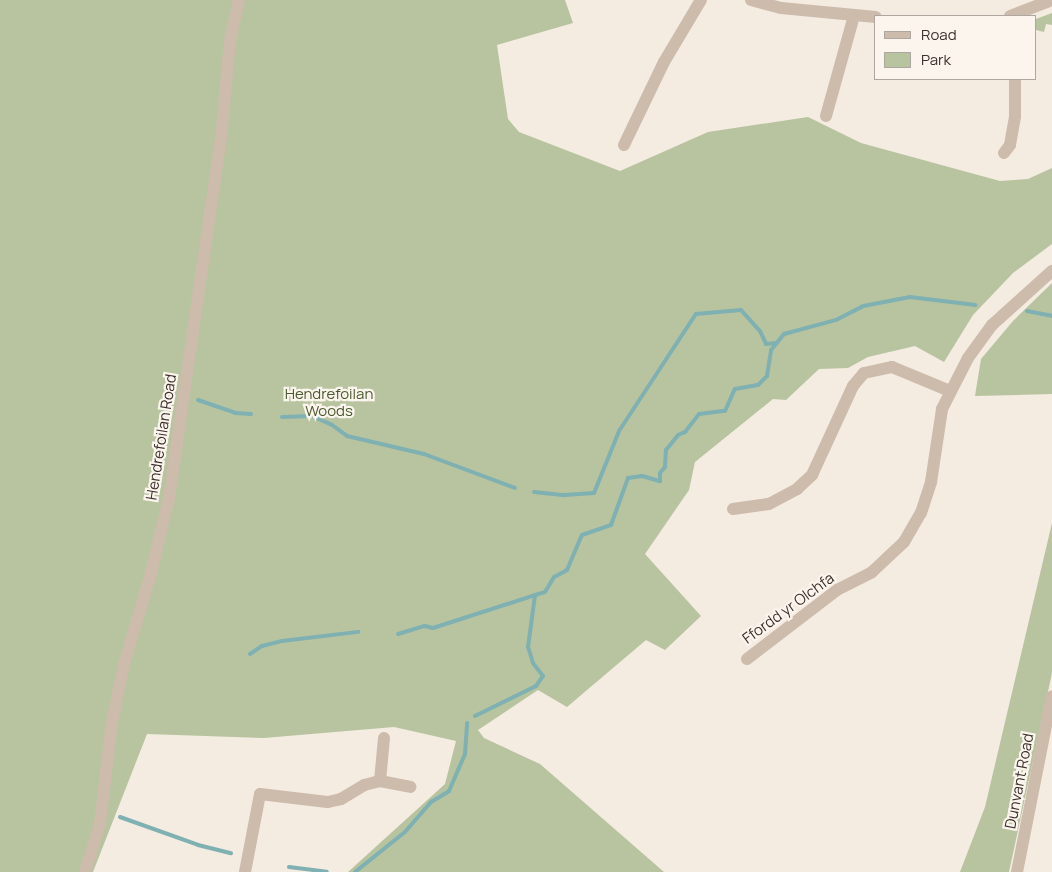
<!DOCTYPE html>
<style>
body{margin:0}
#map{position:relative;width:1052px;height:872px;overflow:hidden;background:#f4ebe1;font-family:Manrope,sans-serif}
div>[style]{position:absolute}
.green>*{inset:0;background:#b8c4a0}
.stream>*{height:4px;margin:-2px;padding:0 2px;transform-origin:2px;border-radius:2px;background:#7fb0b2}
.minor>*{height:12px;margin:-6px;padding:0 6px;transform-origin:6px;border-radius:6px;background:#cdbbac}
span{translate:-50% -50%;white-space:nowrap;text-align:center;line-height:1.15;-webkit-text-stroke:4.5px #fbf5ee;paint-order:stroke}
.park-label{font-size:15px;color:#4a5a2e}
.street-label{font-size:15px;color:#3b302b}
.legend{position:absolute;left:874px;top:15px;width:162px;height:65px;box-sizing:border-box;background:#fbf5ee;border:1px solid #aea6a0;margin:0;padding:6px 9px;list-style:none;font-size:15px;color:#3b302b}
.legend li{display:flex;align-items:center;gap:10px;height:25px}
.legend b{width:25px;border:1px solid #aea6a0}
</style>
<div id="map">
<div class="green">
<div style="clip-path:polygon(0 0,565px 0,573px 23px,497px 45px,508px 119px,519px 132px,620px 171px,708px 132px,808px 117px,861px 143px,1000px 181px,1028px 179px,1052px 168px,1052px 244px,1013px 273px,973px 315px,944px 362px,915px 346px,868px 357px,848px 368px,819px 369px,786px 400px,773px 399px,695px 462px,689px 490px,645px 554px,701px 616px,665px 650px,646px 640px,567px 707px,538px 690px,478px 730px,484px 738px,540px 764px,664px 872px,348px 872px,445px 784px,456px 741px,394px 727px,264px 738px,147px 734px,93px 872px,0 872px)"></div>
<div style="clip-path:polygon(1052px 13px,1052px 25px,1046px 24px,1044px 32px,1036px 30px,1036px 19px)"></div>
<div style="clip-path:polygon(1052px 283px,1052px 394px,975px 396px,981px 359px,1013px 321px)"></div>
<div style="clip-path:polygon(1052px 523px,1052px 673px,1009px 872px,960px 872px,985px 807px)"></div>
</div>
<div class="stream">
<div style="left:1027px;top:311px;width:25px;rotate:11deg"></div>
<div style="left:198px;top:400px;width:39px;rotate:19deg"></div>
<div style="left:235px;top:413px;width:16px;rotate:4deg"></div>
<div style="left:282px;top:417px;width:30px;rotate:-2deg"></div>
<div style="left:312px;top:416px;width:22px;rotate:24deg"></div>
<div style="left:332px;top:425px;width:19px;rotate:36deg"></div>
<div style="left:347px;top:436px;width:79px;rotate:13.2deg"></div>
<div style="left:424px;top:454px;width:97px;rotate:20.5deg"></div>
<div style="left:534px;top:492px;width:31px;rotate:6deg"></div>
<div style="left:565px;top:495px;width:29px;rotate:-4deg"></div>
<div style="left:594px;top:493px;width:67px;rotate:-68deg"></div>
<div style="left:619px;top:431px;width:140px;rotate:-56.7deg"></div>
<div style="left:696px;top:314px;width:45px;rotate:-5.1deg"></div>
<div style="left:741px;top:310px;width:28px;rotate:48deg"></div>
<div style="left:760px;top:331px;width:14px;rotate:65deg"></div>
<div style="left:766px;top:344px;width:11px;rotate:-5deg"></div>
<div style="left:398px;top:634px;width:28px;rotate:-17deg"></div>
<div style="left:425px;top:626px;width:8px;rotate:14deg"></div>
<div style="left:433px;top:628px;width:107px;rotate:-17.9deg"></div>
<div style="left:250px;top:654px;width:14px;rotate:-34deg"></div>
<div style="left:262px;top:646px;width:21px;rotate:-14deg"></div>
<div style="left:282px;top:641px;width:77px;rotate:-6.8deg"></div>
<div style="left:475px;top:716px;width:68px;rotate:-26.2deg"></div>
<div style="left:536px;top:686px;width:12px;rotate:-55deg"></div>
<div style="left:543px;top:676px;width:16px;rotate:-128deg"></div>
<div style="left:533px;top:663px;width:17px;rotate:-107deg"></div>
<div style="left:528px;top:647px;width:52px;rotate:-82.3deg"></div>
<div style="left:535px;top:595px;width:10px;rotate:-17deg"></div>
<div style="left:545px;top:592px;width:17px;rotate:-59deg"></div>
<div style="left:554px;top:577px;width:15px;rotate:-28deg"></div>
<div style="left:567px;top:570px;width:38px;rotate:-67deg"></div>
<div style="left:582px;top:535px;width:31px;rotate:-19deg"></div>
<div style="left:611px;top:525px;width:50px;rotate:-70.1deg"></div>
<div style="left:628px;top:478px;width:14px;rotate:-8deg"></div>
<div style="left:642px;top:476px;width:19px;rotate:16deg"></div>
<div style="left:660px;top:481px;width:8px;rotate:-90deg"></div>
<div style="left:660px;top:473px;width:8px;rotate:-50deg"></div>
<div style="left:665px;top:467px;width:17px;rotate:-87deg"></div>
<div style="left:666px;top:450px;width:19px;rotate:-51deg"></div>
<div style="left:678px;top:435px;width:8px;rotate:-23deg"></div>
<div style="left:685px;top:432px;width:23px;rotate:-52deg"></div>
<div style="left:699px;top:414px;width:26px;rotate:-7deg"></div>
<div style="left:725px;top:411px;width:24px;rotate:-66deg"></div>
<div style="left:735px;top:389px;width:23px;rotate:-10deg"></div>
<div style="left:758px;top:385px;width:13px;rotate:-45deg"></div>
<div style="left:767px;top:376px;width:26px;rotate:-81deg"></div>
<div style="left:771px;top:350px;width:21px;rotate:-51deg"></div>
<div style="left:784px;top:334px;width:54px;rotate:-15.1deg"></div>
<div style="left:836px;top:320px;width:30px;rotate:-27deg"></div>
<div style="left:863px;top:306px;width:48px;rotate:-10.8deg"></div>
<div style="left:910px;top:297px;width:66px;rotate:6.9deg"></div>
<div style="left:120px;top:817px;width:83px;rotate:19.7deg"></div>
<div style="left:198px;top:845px;width:34px;rotate:14deg"></div>
<div style="left:289px;top:867px;width:38px;rotate:7deg"></div>
<div style="left:355px;top:872px;width:64px;rotate:-38.7deg"></div>
<div style="left:405px;top:832px;width:40px;rotate:-49deg"></div>
<div style="left:431px;top:802px;width:21px;rotate:-31deg"></div>
<div style="left:449px;top:791px;width:40px;rotate:-66.6deg"></div>
<div style="left:465px;top:754px;width:31px;rotate:-86deg"></div>
</div>
<div class="minor">
<div style="left:751px;top:0;width:31px;rotate:15deg"></div>
<div style="left:781px;top:8px;width:95px;rotate:5.4deg"></div>
<div style="left:1010px;top:16px;width:45px;rotate:-20.9deg"></div>
<div style="left:826px;top:116px;width:104px;rotate:-74.4deg"></div>
<div style="left:624px;top:145px;width:92px;rotate:-64.3deg"></div>
<div style="left:664px;top:62px;width:72px;rotate:-59.2deg"></div>
<div style="left:1004px;top:153px;width:10px;rotate:-53deg"></div>
<div style="left:1010px;top:145px;width:29px;rotate:-80deg"></div>
<div style="left:1015px;top:116px;width:37px;rotate:-90deg"></div>
<div style="left:733px;top:509px;width:36px;rotate:-8deg"></div>
<div style="left:769px;top:504px;width:32px;rotate:-28deg"></div>
<div style="left:797px;top:489px;width:21px;rotate:-43deg"></div>
<div style="left:812px;top:475px;width:98px;rotate:-65.3deg"></div>
<div style="left:853px;top:386px;width:17px;rotate:-50deg"></div>
<div style="left:864px;top:373px;width:29px;rotate:-12deg"></div>
<div style="left:892px;top:367px;width:63px;rotate:22.5deg"></div>
<div style="left:747px;top:659px;width:113px;rotate:-37.5deg"></div>
<div style="left:837px;top:590px;width:39px;rotate:-27deg"></div>
<div style="left:872px;top:572px;width:44px;rotate:-43.2deg"></div>
<div style="left:904px;top:542px;width:34px;rotate:-60deg"></div>
<div style="left:921px;top:513px;width:33px;rotate:-72deg"></div>
<div style="left:931px;top:482px;width:74px;rotate:-81.4deg"></div>
<div style="left:942px;top:409px;width:57px;rotate:-63deg"></div>
<div style="left:968px;top:358px;width:41px;rotate:-54deg"></div>
<div style="left:992px;top:325px;width:81px;rotate:-42deg"></div>
<div style="left:384px;top:738px;width:43px;rotate:95.3deg"></div>
<div style="left:380px;top:781px;width:31px;rotate:11deg"></div>
<div style="left:85px;top:872px;width:50px;rotate:-72.6deg"></div>
<div style="left:100px;top:824px;width:103px;rotate:-83.3deg"></div>
<div style="left:112px;top:722px;width:59px;rotate:-78.3deg"></div>
<div style="left:124px;top:664px;width:91px;rotate:-73.4deg"></div>
<div style="left:150px;top:577px;width:81px;rotate:-76.5deg"></div>
<div style="left:169px;top:498px;width:374px;rotate:-81.8deg"></div>
<div style="left:222px;top:128px;width:88px;rotate:-84.8deg"></div>
<div style="left:230px;top:40px;width:41px;rotate:-77.3deg"></div>
<div style="left:245px;top:872px;width:79px;rotate:-79.1deg"></div>
<div style="left:260px;top:794px;width:68px;rotate:6.7deg"></div>
<div style="left:328px;top:802px;width:13px;rotate:-13deg"></div>
<div style="left:341px;top:799px;width:27px;rotate:-31deg"></div>
<div style="left:364px;top:785px;width:16px;rotate:-14deg"></div>
<div style="left:1017px;top:872px;width:179px;rotate:-78.8deg"></div>
</div>
<div class="park-label">
<span style="left:329px;top:402px">Hendrefoilan<br>Woods</span>
</div>
<div class="street-label">
<span style="left:161px;top:437px;rotate:-81deg">Hendrefoilan Road</span>
<span style="left:788px;top:608px;rotate:-36deg">Ffordd yr Olchfa</span>
<span style="left:1019px;top:781px;rotate:-79deg">Dunvant Road</span>
</div>
<ul class="legend">
<li><b style="height:6px;background:#cdbbac"></b>Road</li>
<li><b style="height:14px;background:#b8c4a0"></b>Park</li>
</ul>
</div>
